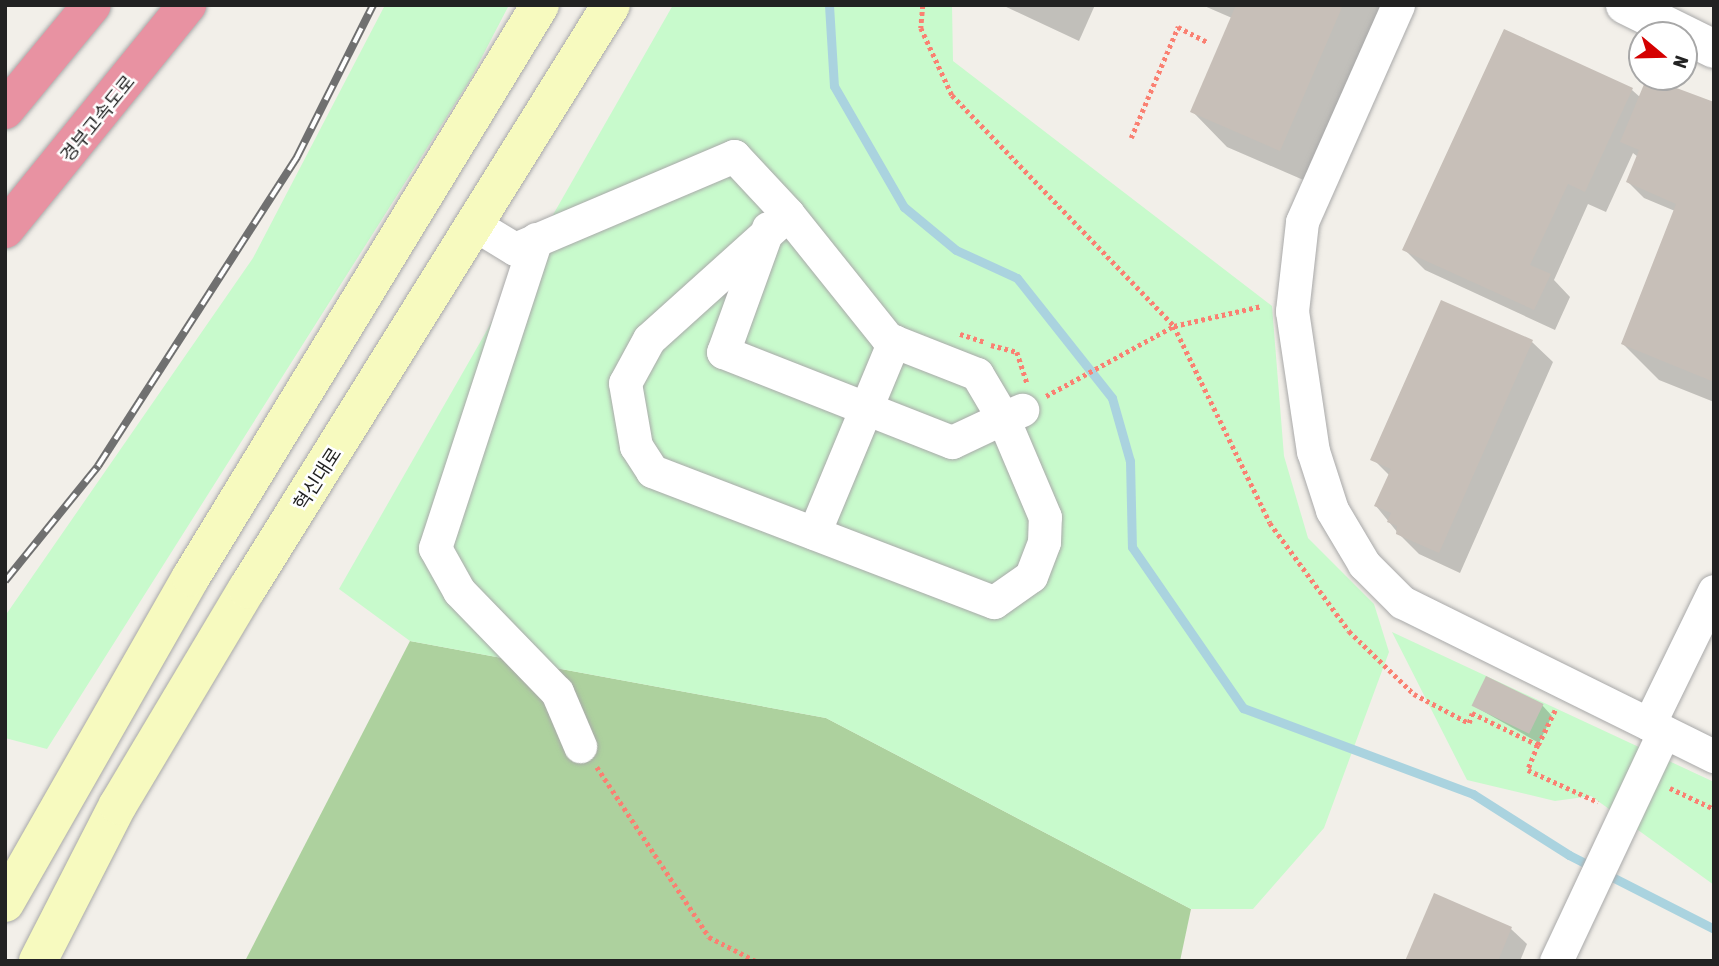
<!DOCTYPE html>
<meta charset="utf-8">
<style>
body{margin:0}
#map{position:relative;width:1719px;height:966px;overflow:hidden;background:#f2efe9;font-family:"Asap Condensed","Noto Sans KR",sans-serif}
div>[style]{position:absolute}
.forest>*{inset:0;background:#add19e}
.park>*{inset:0;background:#c8facc}
.shadow>*{inset:0;background:#0003}
.stream>*{height:9px;margin:-4.5px;padding:0 4.5px;transform-origin:4.5px;border-radius:4.5px;background:#aad3df}
.building>*{inset:0;background:#c7bfb8;transform-origin:0 0}
.path>*{height:4.5px;margin-top:-2.25px;transform-origin:0;background:repeating-linear-gradient(90deg,#fa8072 0 3.5px,transparent 0 7px)}
.roads{filter:drop-shadow(0 0 2px #a9a9a9) drop-shadow(0 0 2px #a9a9a9)}
.minor>*{height:33px;margin:-16.5px;padding:0 16.5px;transform-origin:16.5px;border-radius:16.5px;background:#fff}
.tertiary>*{height:38px;margin:-19px;padding:0 19px;transform-origin:19px;border-radius:19px;background:#fff}
.secondary>*{height:38px;margin:-19px;padding:0 19px;transform-origin:19px;border-radius:19px;background:#f7fabf}
.motorway>*{height:38px;margin:-19px;padding:0 19px;transform-origin:19px;border-radius:19px;background:#e892a2}
.rail>*{height:8px;margin-top:-4px;transform-origin:0;background:repeating-linear-gradient(90deg,#fff 0 16px,#707070 0 32px);box-sizing:border-box;border-block:2px solid #707070}
span{translate:-50% -50%;white-space:nowrap;text-align:center;line-height:1.15;-webkit-text-stroke:5px #fff;paint-order:stroke}
.street-label{font-size:19px;color:#222}
.frame{position:absolute;inset:0;border:7px solid #222;pointer-events:none}
.north{position:absolute;left:1628px;top:21px;width:70px;height:70px;box-sizing:border-box;background:#fff;border:2px solid #a7a7a7;border-radius:50%;rotate:109deg;font-size:19px;font-weight:700;line-height:28px;text-align:center;color:#222}
.north::after{content:'';display:block;margin:auto;width:24px;height:32px;background:#d40000;clip-path:polygon(50% 0,100% 100%,50% 72%,0 100%)}
</style>
<div id="map">
<div class="forest">
<div style="clip-path:polygon(410px 641px,826px 718px,1191px 909px,1180px 961px,245px 961px)"></div>
</div>
<div class="park">
<div style="clip-path:polygon(385px 5px,509px 5px,470px 80px,47px 749px,5px 738px,5px 616px,253px 258px)"></div>
<div style="clip-path:polygon(673px 5px,952px 5px,953px 61px,1272px 306px,1284px 456px,1308px 538px,1374px 604px,1389px 652px,1324px 828px,1253px 909px,1191px 909px,826px 718px,410px 641px,339px 589px)"></div>
<div style="clip-path:polygon(1392px 632px,1714px 782px,1714px 885px,1591px 796px,1555px 801px,1467px 780px)"></div>
</div>
<div class="shadow">
<div style="clip-path:polygon(1002px 5px,1095px 5px,1079px 41px)"></div>
<div style="clip-path:polygon(1202px 5px,1393px 5px,1315px 185px,1227px 147px,1192px 111px,1232px 18px)"></div>
<div style="clip-path:polygon(1632px 90px,1641px 98px,1714px 104px,1714px 402px,1659px 380px,1623px 344px,1675px 211px,1644px 198px,1628px 182px,1638px 157px,1633px 153px,1606px 212px,1588px 204px,1554px 280px,1570px 297px,1555px 330px,1425px 270px,1404px 249px)"></div>
<div style="clip-path:polygon(1532px 342px,1553px 362px,1460px 573px,1419px 554px,1398px 533px,1376px 506px,1390px 476px,1373px 459px)"></div>
<div style="clip-path:polygon(1542px 705px,1552px 716px,1539px 743px,1474px 706px)"></div>
<div style="clip-path:polygon(1511px 929px,1527px 944px,1520px 961px,1407px 961px)"></div>
</div>
<div class="stream">
<div style="left:829px;top:5px;width:81px;rotate:86.5deg"></div>
<div style="left:834px;top:86px;width:140px;rotate:60deg"></div>
<div style="left:904px;top:207px;width:67px;rotate:39.6deg"></div>
<div style="left:956px;top:250px;width:67px;rotate:24.7deg"></div>
<div style="left:1017px;top:278px;width:153px;rotate:51.6deg"></div>
<div style="left:1112px;top:398px;width:66px;rotate:74.1deg"></div>
<div style="left:1130px;top:461px;width:86px;rotate:88.7deg"></div>
<div style="left:1132px;top:547px;width:196px;rotate:55.4deg"></div>
<div style="left:1243px;top:708px;width:246px;rotate:20.5deg"></div>
<div style="left:1473px;top:794px;width:114px;rotate:32.4deg"></div>
<div style="left:1569px;top:855px;width:163px;rotate:27deg"></div>
</div>
<div class="building">
<div style="clip-path:polygon(1236px 5px,1343px 5px,1280px 151px,1190px 112px)"></div>
<div style="clip-path:polygon(1504px 29px,1633px 88px,1585px 192px,1568px 184px,1530px 265px,1551px 274px,1534px 310px,1402px 250px)"></div>
<div style="clip-path:polygon(1647px 77px,1714px 102px,1714px 382px,1621px 344px,1676px 204px,1626px 182px,1639px 150px,1620px 142px)"></div>
<div style="clip-path:polygon(1441px 300px,1533px 340px,1439px 553px,1396px 534px,1397px 526px,1387px 522px,1391px 513px,1374px 506px,1391px 469px,1370px 460px)"></div>
<div style="left:1486px;top:676px;width:64px;height:33px;rotate:26deg"></div>
<div style="clip-path:polygon(1434px 893px,1512px 927px,1498px 961px,1405px 961px)"></div>
</div>
<div class="path">
<div style="left:923px;top:5px;width:23px;rotate:95deg"></div>
<div style="left:921px;top:28px;width:74px;rotate:65.2deg"></div>
<div style="left:952px;top:95px;width:320px;rotate:46.1deg"></div>
<div style="left:1174px;top:326px;width:219px;rotate:64deg"></div>
<div style="left:1270px;top:523px;width:134px;rotate:53.8deg"></div>
<div style="left:1349px;top:631px;width:91px;rotate:44.1deg"></div>
<div style="left:1414px;top:694px;width:62px;rotate:27.8deg"></div>
<div style="left:1469px;top:723px;width:10px;rotate:-73deg"></div>
<div style="left:1472px;top:713px;width:73px;rotate:25.9deg"></div>
<div style="left:1538px;top:745px;width:39px;rotate:-64deg"></div>
<div style="left:1131px;top:138px;width:121px;rotate:-67.1deg"></div>
<div style="left:1178px;top:27px;width:33px;rotate:27deg"></div>
<div style="left:960px;top:334px;width:25px;rotate:18deg"></div>
<div style="left:991px;top:345px;width:27px;rotate:15deg"></div>
<div style="left:1017px;top:352px;width:32px;rotate:72deg"></div>
<div style="left:1046px;top:396px;width:146px;rotate:-28.7deg"></div>
<div style="left:1174px;top:326px;width:90px;rotate:-12.8deg"></div>
<div style="left:1538px;top:745px;width:27px;rotate:112deg"></div>
<div style="left:1528px;top:770px;width:77px;rotate:24.6deg"></div>
<div style="left:597px;top:767px;width:204px;rotate:56.6deg"></div>
<div style="left:709px;top:937px;width:53px;rotate:27.1deg"></div>
<div style="left:1670px;top:788px;width:49px;rotate:25.5deg"></div>
</div>
<div class="roads">
<div class="minor">
<div style="left:1398px;top:5px;width:237px;rotate:113.9deg"></div>
<div style="left:1302px;top:222px;width:90px;rotate:96.4deg"></div>
<div style="left:1292px;top:311px;width:142px;rotate:81.5deg"></div>
<div style="left:1313px;top:451px;width:62px;rotate:72.1deg"></div>
<div style="left:1332px;top:510px;width:63px;rotate:59.3deg"></div>
<div style="left:1364px;top:564px;width:54px;rotate:45deg"></div>
<div style="left:1402px;top:602px;width:348px;rotate:26.3deg"></div>
<div style="left:477px;top:226px;width:44px;rotate:31.2deg"></div>
<div style="left:515px;top:249px;width:238px;rotate:-23deg"></div>
<div style="left:734px;top:156px;width:79px;rotate:47deg"></div>
<div style="left:788px;top:214px;width:187px;rotate:138deg"></div>
<div style="left:649px;top:339px;width:50px;rotate:118.6deg"></div>
<div style="left:625px;top:383px;width:64px;rotate:80.1deg"></div>
<div style="left:636px;top:446px;width:30px;rotate:57deg"></div>
<div style="left:652px;top:471px;width:366px;rotate:21deg"></div>
<div style="left:994px;top:602px;width:45px;rotate:-35.1deg"></div>
<div style="left:1031px;top:576px;width:36px;rotate:-69deg"></div>
<div style="left:1044px;top:542px;width:25px;rotate:-88deg"></div>
<div style="left:1045px;top:517px;width:108px;rotate:-113deg"></div>
<div style="left:1003px;top:418px;width:21px;rotate:-23deg"></div>
<div style="left:768px;top:228px;width:132px;rotate:109.9deg"></div>
<div style="left:723px;top:352px;width:246px;rotate:21.5deg"></div>
<div style="left:952px;top:442px;width:56px;rotate:-25.2deg"></div>
<div style="left:1003px;top:418px;width:51px;rotate:-120.6deg"></div>
<div style="left:977px;top:374px;width:96px;rotate:-158.5deg"></div>
<div style="left:888px;top:339px;width:160px;rotate:-128.7deg"></div>
<div style="left:536px;top:239px;width:325px;rotate:108.1deg"></div>
<div style="left:435px;top:548px;width:49px;rotate:60.8deg"></div>
<div style="left:459px;top:591px;width:141px;rotate:45.9deg"></div>
<div style="left:557px;top:692px;width:59px;rotate:66.9deg"></div>
<div style="left:814px;top:533px;width:208px;rotate:-67.4deg"></div>
<div style="left:1649px;top:724px;width:148px;rotate:-64deg"></div>
<div style="left:1556px;top:961px;width:253px;rotate:-64.8deg"></div>
</div>
<div class="tertiary">
<div style="left:1625px;top:5px;width:99px;rotate:26.3deg"></div>
</div>
<div class="secondary">
<div style="left:5px;top:903px;width:375px;rotate:-60.3deg"></div>
<div style="left:191px;top:577px;width:670px;rotate:-58.61deg"></div>
<div style="left:38px;top:961px;width:175px;rotate:-62.9deg"></div>
<div style="left:118px;top:805px;width:252px;rotate:-59.2deg"></div>
<div style="left:247px;top:589px;width:688px;rotate:-58.07deg"></div>
</div>
<div class="motorway">
<div style="left:5px;top:110px;width:136px;rotate:-50.4deg"></div>
<div style="left:5px;top:229px;width:289px;rotate:-50.9deg"></div>
</div>
</div>
<div class="rail">
<div style="left:5px;top:581px;width:148px;rotate:-51deg"></div>
<div style="left:98px;top:466px;width:368px;rotate:-57.2deg"></div>
<div style="left:297px;top:157px;width:170px;rotate:-63.4deg"></div>
</div>
<div class="street-label">
<span style="left:98px;top:119px;rotate:-51deg">경부고속도로</span>
<span style="left:318px;top:479px;rotate:-57deg">혁신대로</span>
</div>
<div class="frame"></div>
<div class="north">N</div>
</div>
